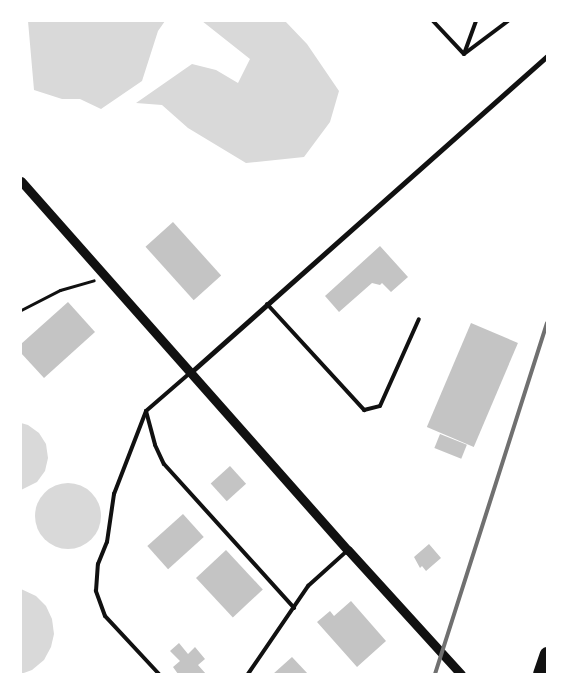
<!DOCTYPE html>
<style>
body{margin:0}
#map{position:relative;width:568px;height:695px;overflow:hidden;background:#fff;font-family:"Sofia Sans Condensed",sans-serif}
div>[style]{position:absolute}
.water>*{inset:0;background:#d9d9d9}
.round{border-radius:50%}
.building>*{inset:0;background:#c4c4c4;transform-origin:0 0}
.path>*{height:3px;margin:-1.5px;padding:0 1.5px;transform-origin:1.5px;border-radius:1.5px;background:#111}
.service>*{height:4px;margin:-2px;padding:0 2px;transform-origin:2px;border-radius:2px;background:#111}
.minor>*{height:5px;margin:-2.5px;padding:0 2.5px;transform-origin:2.5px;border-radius:2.5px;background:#111}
.tertiary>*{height:9px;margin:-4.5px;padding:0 4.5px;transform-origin:4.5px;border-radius:4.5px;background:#111}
.trunk>*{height:14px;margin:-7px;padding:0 7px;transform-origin:7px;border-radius:7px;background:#111}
.rail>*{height:4px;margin:-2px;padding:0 2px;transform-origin:2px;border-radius:2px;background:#707070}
span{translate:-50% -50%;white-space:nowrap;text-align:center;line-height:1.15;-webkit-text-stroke:5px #fff;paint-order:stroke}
.frame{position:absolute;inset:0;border:22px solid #fff;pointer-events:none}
</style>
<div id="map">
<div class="water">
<div style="clip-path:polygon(28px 21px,165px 21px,158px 31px,142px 81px,101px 109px,80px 99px,62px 99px,34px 90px)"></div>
<div style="clip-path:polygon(202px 21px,285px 21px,307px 44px,339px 91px,330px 122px,304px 157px,246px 163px,188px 128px,162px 105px,136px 103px,192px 64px,216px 70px,238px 83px,250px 59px)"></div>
<div style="clip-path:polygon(21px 423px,28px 425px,39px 433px,46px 444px,48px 458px,45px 471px,37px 482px,21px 490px)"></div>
<div class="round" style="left:35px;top:483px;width:66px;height:66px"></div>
<div style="clip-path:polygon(21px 589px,36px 596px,46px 606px,52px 619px,54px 634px,51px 647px,44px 660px,32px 670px,21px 674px)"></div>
</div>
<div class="building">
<div style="left:173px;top:222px;width:72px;height:37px;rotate:48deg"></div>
<div style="clip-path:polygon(380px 246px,408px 277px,391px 292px,382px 283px,380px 285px,372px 283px,339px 312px,325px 296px)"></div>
<div style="clip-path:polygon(68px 302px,95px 332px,44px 378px,21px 353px,21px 344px)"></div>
<div style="left:471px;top:323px;width:51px;height:113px;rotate:23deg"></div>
<div style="left:440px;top:434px;width:29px;height:15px;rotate:22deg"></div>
<div style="left:230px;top:466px;width:24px;height:26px;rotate:48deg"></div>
<div style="left:183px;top:514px;width:31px;height:48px;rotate:48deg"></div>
<div style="clip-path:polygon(429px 544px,441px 558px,426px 571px,422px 566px,420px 568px,414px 557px)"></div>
<div style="left:226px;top:550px;width:54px;height:41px;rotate:47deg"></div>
<div style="clip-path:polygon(351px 601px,386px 641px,357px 667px,317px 622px,330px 611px,334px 616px)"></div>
<div style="clip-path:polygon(179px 643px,188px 654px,195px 647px,205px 659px,198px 665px,206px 674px,178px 674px,173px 667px,180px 661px,170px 651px)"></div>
<div style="clip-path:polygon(292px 657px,308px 674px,273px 674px)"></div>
</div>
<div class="path">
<div style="left:21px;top:310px;width:44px;rotate:-27.1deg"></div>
<div style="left:60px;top:290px;width:35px;rotate:-16deg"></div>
</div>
<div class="service">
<div style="left:433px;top:21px;width:45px;rotate:46.8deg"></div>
<div style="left:464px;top:54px;width:55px;rotate:-36.9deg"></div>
<div style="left:464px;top:54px;width:35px;rotate:-70deg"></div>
<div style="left:267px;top:304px;width:144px;rotate:47.5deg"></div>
<div style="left:364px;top:410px;width:16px;rotate:-14deg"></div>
<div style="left:380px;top:406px;width:95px;rotate:-65.9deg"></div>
<div style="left:146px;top:411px;width:35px;rotate:75deg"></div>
<div style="left:155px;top:445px;width:21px;rotate:65deg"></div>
<div style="left:164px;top:464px;width:194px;rotate:47.9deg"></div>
<div style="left:159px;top:674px;width:79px;rotate:-133deg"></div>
<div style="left:105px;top:616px;width:27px;rotate:-110deg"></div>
<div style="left:96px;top:591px;width:27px;rotate:-86deg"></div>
<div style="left:98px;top:564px;width:24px;rotate:-68deg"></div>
<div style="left:107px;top:542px;width:49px;rotate:-81.7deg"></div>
<div style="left:114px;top:494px;width:89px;rotate:-68.9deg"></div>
<div style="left:146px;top:411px;width:58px;rotate:-40.8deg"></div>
<div style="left:248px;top:674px;width:107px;rotate:-55.7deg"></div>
<div style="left:308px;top:586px;width:54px;rotate:-42deg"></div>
</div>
<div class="minor">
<div style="left:190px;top:373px;width:477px;rotate:-41.6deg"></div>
</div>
<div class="tertiary">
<div style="left:21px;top:181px;width:493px;rotate:48.5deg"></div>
<div style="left:348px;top:550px;width:168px;rotate:47.7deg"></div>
</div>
<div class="trunk">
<div style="left:540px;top:674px;width:21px;rotate:-71deg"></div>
</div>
<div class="rail">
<div style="left:435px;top:674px;width:368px;rotate:-72.3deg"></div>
</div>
<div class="frame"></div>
</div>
